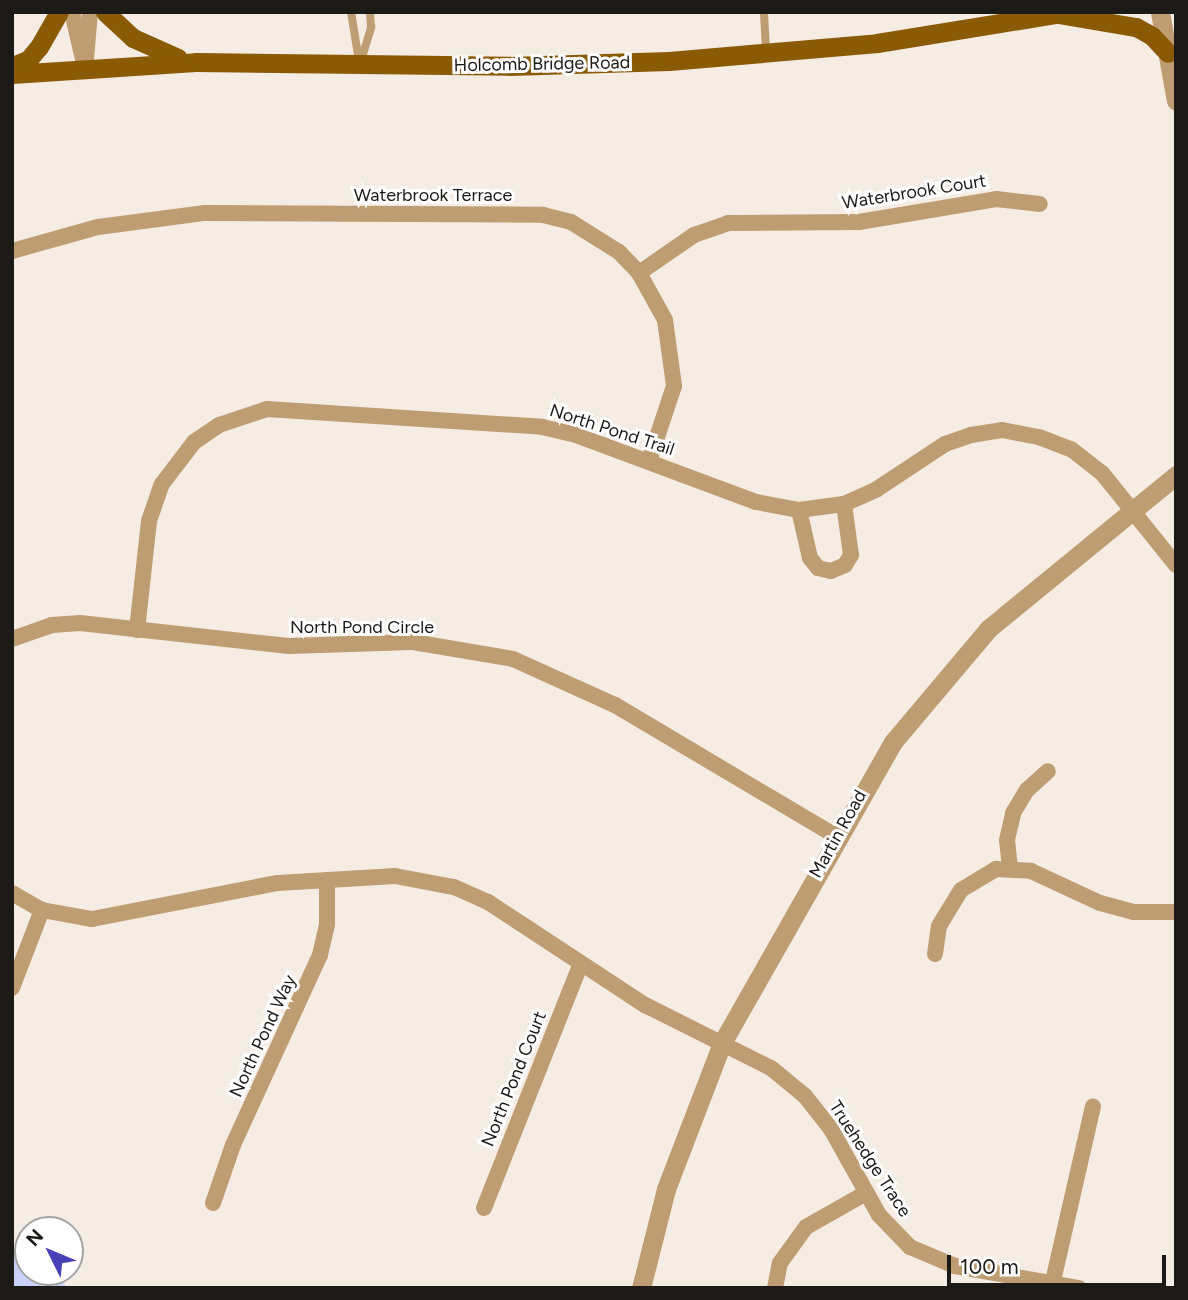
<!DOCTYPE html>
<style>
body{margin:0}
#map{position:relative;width:1188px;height:1300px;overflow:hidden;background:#f5ede4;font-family:Figtree,sans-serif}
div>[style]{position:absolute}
.water>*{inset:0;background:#cad1fa}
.service>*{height:8px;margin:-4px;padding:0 4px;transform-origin:4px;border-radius:4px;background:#bf9d72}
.minor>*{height:16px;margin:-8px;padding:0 8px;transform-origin:8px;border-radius:8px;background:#bf9d72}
.tertiary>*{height:19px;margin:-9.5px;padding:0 9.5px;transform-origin:9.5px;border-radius:9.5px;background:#bf9d72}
.primary>*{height:19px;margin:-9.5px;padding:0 9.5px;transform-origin:9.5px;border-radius:9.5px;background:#8a5a05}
span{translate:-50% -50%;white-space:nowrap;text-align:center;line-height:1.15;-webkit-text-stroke:6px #fff;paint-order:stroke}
.street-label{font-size:18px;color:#1c1a17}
.frame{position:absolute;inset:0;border:14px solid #1c1a17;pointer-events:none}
.north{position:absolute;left:14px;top:1216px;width:70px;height:70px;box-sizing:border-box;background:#fff;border:2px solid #a4a3a2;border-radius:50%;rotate:313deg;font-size:19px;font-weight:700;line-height:28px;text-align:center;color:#1c1a17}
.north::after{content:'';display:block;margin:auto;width:24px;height:32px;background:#4641b7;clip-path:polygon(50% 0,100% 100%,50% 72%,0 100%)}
.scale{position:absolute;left:947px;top:1255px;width:219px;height:32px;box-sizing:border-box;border:4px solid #1c1a17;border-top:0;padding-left:9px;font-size:21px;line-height:24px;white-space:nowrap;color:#1c1a17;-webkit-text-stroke:5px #fff;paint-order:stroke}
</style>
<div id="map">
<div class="water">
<div style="clip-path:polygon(28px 1242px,28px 1272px,49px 1272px,69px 1288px,12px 1288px,12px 1257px)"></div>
</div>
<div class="service">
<div style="left:351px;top:12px;width:50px;rotate:80.7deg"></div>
<div style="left:764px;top:12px;width:39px;rotate:87deg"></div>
<div style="left:360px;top:64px;width:39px;rotate:-73deg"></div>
<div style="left:371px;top:27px;width:15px;rotate:-94deg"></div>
</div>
<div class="minor">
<div style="left:72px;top:12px;width:57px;rotate:76.9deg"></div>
<div style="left:86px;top:59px;width:47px;rotate:-85.1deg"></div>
<div style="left:12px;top:251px;width:89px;rotate:-15.6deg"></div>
<div style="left:98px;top:227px;width:108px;rotate:-7.5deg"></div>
<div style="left:205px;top:213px;width:338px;rotate:0.3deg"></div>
<div style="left:543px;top:215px;width:29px;rotate:14deg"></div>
<div style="left:571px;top:222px;width:57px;rotate:32deg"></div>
<div style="left:619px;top:252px;width:29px;rotate:46deg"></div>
<div style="left:639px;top:273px;width:54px;rotate:61deg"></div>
<div style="left:665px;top:320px;width:67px;rotate:82.2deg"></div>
<div style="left:674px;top:386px;width:79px;rotate:108.4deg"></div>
<div style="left:639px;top:273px;width:67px;rotate:-34.6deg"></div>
<div style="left:694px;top:235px;width:36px;rotate:-19deg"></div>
<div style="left:728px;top:223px;width:131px;rotate:-0.4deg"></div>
<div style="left:859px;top:222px;width:139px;rotate:-9.5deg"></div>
<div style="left:996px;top:199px;width:44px;rotate:6.5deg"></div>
<div style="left:799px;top:510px;width:49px;rotate:77.1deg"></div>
<div style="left:810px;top:558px;width:13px;rotate:51deg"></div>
<div style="left:818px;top:568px;width:13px;rotate:13deg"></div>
<div style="left:831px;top:571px;width:15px;rotate:-23deg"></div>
<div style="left:845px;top:565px;width:12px;rotate:-59deg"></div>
<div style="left:851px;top:555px;width:51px;rotate:-97.8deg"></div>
<div style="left:137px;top:630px;width:110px;rotate:-83.7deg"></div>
<div style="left:149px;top:521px;width:39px;rotate:-71deg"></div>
<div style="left:162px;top:484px;width:53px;rotate:-52.7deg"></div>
<div style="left:194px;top:442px;width:30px;rotate:-34deg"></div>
<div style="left:219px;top:425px;width:51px;rotate:-18.4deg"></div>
<div style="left:267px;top:409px;width:276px;rotate:3.7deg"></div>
<div style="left:542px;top:427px;width:35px;rotate:13deg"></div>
<div style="left:576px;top:435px;width:192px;rotate:20.4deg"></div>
<div style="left:756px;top:502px;width:44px;rotate:10.5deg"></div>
<div style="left:799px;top:510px;width:45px;rotate:-7.6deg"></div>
<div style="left:844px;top:504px;width:36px;rotate:-24deg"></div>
<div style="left:877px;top:489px;width:82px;rotate:-33.5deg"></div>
<div style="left:945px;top:444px;width:28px;rotate:-19deg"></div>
<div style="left:971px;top:435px;width:31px;rotate:-9deg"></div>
<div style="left:1002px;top:430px;width:38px;rotate:11deg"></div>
<div style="left:1039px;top:437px;width:34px;rotate:21deg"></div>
<div style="left:1071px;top:449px;width:39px;rotate:38deg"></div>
<div style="left:1102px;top:473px;width:118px;rotate:51.2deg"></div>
<div style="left:12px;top:639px;width:42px;rotate:-19.3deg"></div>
<div style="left:52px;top:625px;width:28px;rotate:-4deg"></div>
<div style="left:80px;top:623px;width:210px;rotate:6.3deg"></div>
<div style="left:289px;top:646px;width:124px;rotate:-1.8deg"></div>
<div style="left:413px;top:642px;width:101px;rotate:9.6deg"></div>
<div style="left:513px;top:659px;width:112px;rotate:24.3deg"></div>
<div style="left:615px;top:705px;width:257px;rotate:30.7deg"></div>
<div style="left:1010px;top:868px;width:28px;rotate:-96deg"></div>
<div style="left:1007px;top:840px;width:28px;rotate:-77deg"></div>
<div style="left:1013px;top:813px;width:27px;rotate:-59deg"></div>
<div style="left:1027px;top:790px;width:28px;rotate:-42deg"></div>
<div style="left:12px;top:893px;width:34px;rotate:30deg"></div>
<div style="left:42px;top:910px;width:51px;rotate:10.2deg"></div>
<div style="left:92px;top:919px;width:189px;rotate:-11deg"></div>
<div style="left:278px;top:883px;width:117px;rotate:-3.4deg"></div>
<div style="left:395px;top:876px;width:60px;rotate:10.6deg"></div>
<div style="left:454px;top:887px;width:37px;rotate:24deg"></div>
<div style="left:488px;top:902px;width:188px;rotate:33.3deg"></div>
<div style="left:645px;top:1005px;width:141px;rotate:26.6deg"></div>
<div style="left:771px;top:1068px;width:44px;rotate:39.5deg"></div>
<div style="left:805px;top:1096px;width:42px;rotate:51.8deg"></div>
<div style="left:831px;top:1129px;width:98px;rotate:60.8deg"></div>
<div style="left:879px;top:1215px;width:45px;rotate:45.9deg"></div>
<div style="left:910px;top:1247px;width:49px;rotate:22.9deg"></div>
<div style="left:955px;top:1266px;width:126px;rotate:10.1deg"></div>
<div style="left:935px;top:954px;width:28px;rotate:-82deg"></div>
<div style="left:939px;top:926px;width:42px;rotate:-58.6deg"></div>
<div style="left:961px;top:890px;width:41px;rotate:-31deg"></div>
<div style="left:996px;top:869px;width:35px;rotate:3deg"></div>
<div style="left:1031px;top:871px;width:76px;rotate:24.9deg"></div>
<div style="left:1100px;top:903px;width:35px;rotate:15deg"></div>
<div style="left:1134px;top:912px;width:42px"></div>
<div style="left:12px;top:988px;width:84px;rotate:-69deg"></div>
<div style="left:213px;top:1203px;width:61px;rotate:-71deg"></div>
<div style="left:233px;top:1145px;width:209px;rotate:-65.4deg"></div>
<div style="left:320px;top:955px;width:32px;rotate:-77deg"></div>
<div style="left:327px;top:924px;width:44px;rotate:-90deg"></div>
<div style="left:484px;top:1208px;width:261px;rotate:-68.4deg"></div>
<div style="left:1053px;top:1281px;width:179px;rotate:-77.1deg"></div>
<div style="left:775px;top:1288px;width:25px;rotate:-79deg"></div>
<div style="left:780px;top:1263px;width:44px;rotate:-54.2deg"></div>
<div style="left:806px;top:1227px;width:69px;rotate:-29.5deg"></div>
</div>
<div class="tertiary">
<div style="left:1160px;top:12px;width:90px;rotate:79.8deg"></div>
<div style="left:641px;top:1288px;width:102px;rotate:-75.8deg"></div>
<div style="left:666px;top:1189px;width:156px;rotate:-69deg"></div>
<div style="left:722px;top:1043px;width:346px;rotate:-60.4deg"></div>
<div style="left:893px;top:742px;width:148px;rotate:-49.9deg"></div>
<div style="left:988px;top:629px;width:243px;rotate:-39.3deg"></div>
</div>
<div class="primary">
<div style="left:105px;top:12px;width:38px;rotate:43deg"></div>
<div style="left:133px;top:38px;width:49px;rotate:24deg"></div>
<div style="left:1058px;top:14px;width:79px;rotate:9.5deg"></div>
<div style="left:1136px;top:27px;width:18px;rotate:29deg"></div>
<div style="left:1152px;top:36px;width:23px;rotate:47deg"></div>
<div style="left:12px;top:66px;width:17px;rotate:-21deg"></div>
<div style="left:28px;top:60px;width:17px;rotate:-50deg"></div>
<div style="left:39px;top:47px;width:40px;rotate:-60.3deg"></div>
<div style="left:12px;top:74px;width:184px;rotate:-3.7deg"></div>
<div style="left:196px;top:62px;width:314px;rotate:0.7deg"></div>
<div style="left:510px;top:66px;width:159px;rotate:-1.8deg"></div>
<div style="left:669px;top:61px;width:209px;rotate:-4.9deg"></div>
<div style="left:877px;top:43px;width:194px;rotate:-9.2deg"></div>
</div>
<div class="street-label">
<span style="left:542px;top:64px;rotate:-1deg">Holcomb Bridge Road</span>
<span style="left:914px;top:192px;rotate:-9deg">Waterbrook Court</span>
<span style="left:433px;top:195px">Waterbrook Terrace</span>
<span style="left:612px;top:430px;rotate:18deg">North Pond Trail</span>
<span style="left:362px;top:627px">North Pond Circle</span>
<span style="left:838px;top:834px;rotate:-61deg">Martin Road</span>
<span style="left:263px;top:1036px;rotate:-65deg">North Pond Way</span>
<span style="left:514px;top:1079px;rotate:-68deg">North Pond Court</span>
<span style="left:870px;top:1159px;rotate:57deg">Truehedge Trace</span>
</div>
<div class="frame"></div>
<div class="north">N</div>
<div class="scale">100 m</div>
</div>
